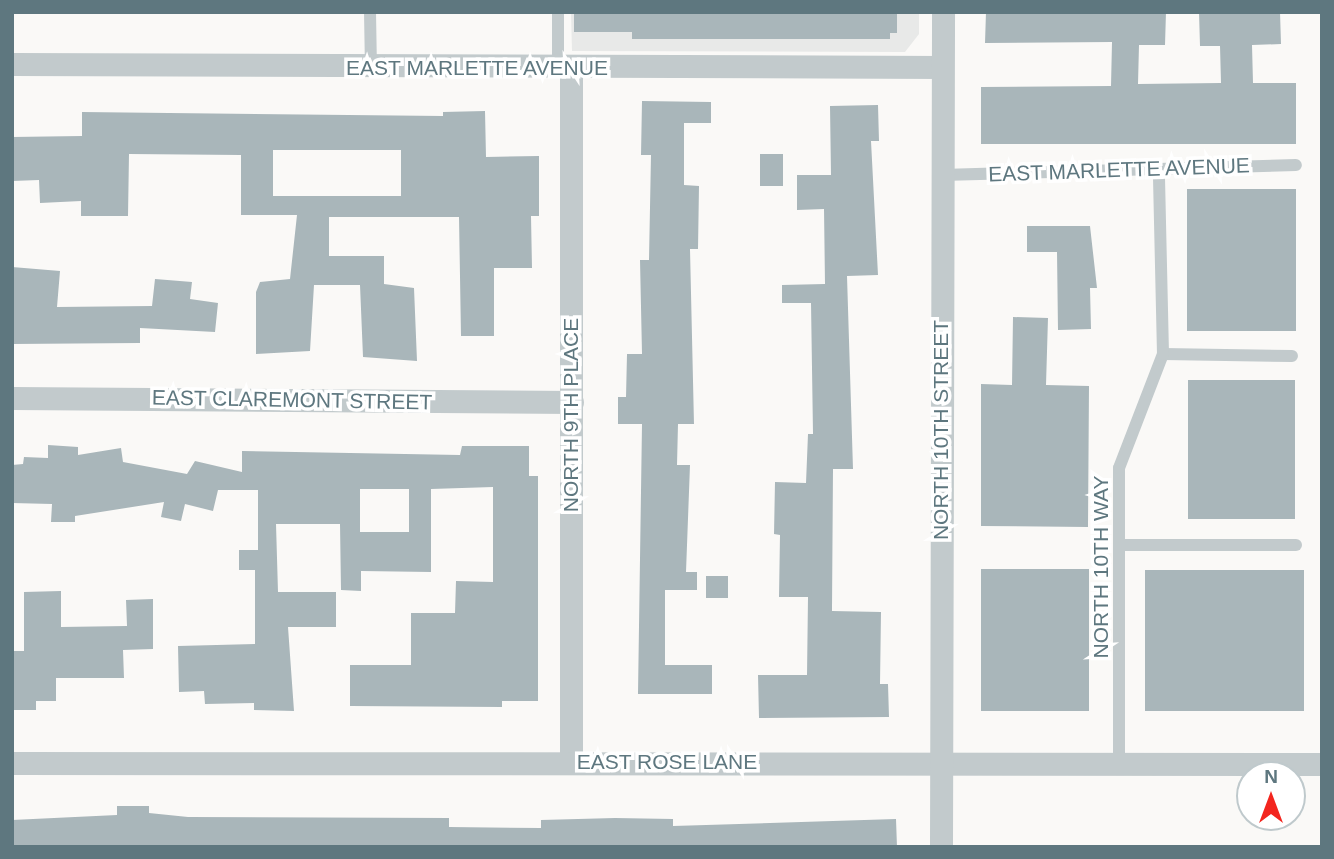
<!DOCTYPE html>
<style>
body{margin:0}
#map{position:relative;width:1334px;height:859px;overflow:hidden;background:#faf9f7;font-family:Arial,sans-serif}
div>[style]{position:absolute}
.built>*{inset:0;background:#e8e9e8}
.building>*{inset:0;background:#a9b6ba;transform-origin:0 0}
.lane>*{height:12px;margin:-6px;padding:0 6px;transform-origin:6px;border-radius:6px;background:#c2cacc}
.street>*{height:23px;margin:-11.5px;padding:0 11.5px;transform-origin:11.5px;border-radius:11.5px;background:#c2cacc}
span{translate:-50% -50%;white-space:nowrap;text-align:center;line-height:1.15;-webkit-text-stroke:7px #fff;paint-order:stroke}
.street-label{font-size:21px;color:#5e777f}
.frame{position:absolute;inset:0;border:14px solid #5e777f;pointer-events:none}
.north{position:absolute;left:1236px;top:761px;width:70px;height:70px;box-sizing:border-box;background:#fff;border:2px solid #bfc9cc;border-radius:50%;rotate:0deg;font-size:19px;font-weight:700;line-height:28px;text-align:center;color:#5e777f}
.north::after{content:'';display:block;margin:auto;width:24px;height:32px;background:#f3251e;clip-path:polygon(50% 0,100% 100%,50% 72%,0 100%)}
</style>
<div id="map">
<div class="built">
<div style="clip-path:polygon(571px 12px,919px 12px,919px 34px,905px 52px,572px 51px)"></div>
</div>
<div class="building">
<div style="clip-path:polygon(574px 12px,897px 12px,897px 33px,890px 33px,890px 39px,632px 39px,632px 32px,574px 32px)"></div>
<div style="clip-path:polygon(986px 12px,1166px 12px,1165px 45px,1139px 45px,1138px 84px,1221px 83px,1220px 46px,1200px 46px,1199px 12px,1280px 12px,1281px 44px,1252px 45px,1253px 83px,1296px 83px,1296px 144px,981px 144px,981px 87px,1111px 86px,1112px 42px,985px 43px)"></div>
<div style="clip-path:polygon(642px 101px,711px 102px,711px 123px,684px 123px,684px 185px,699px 186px,698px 249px,690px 249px,694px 424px,678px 424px,677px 465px,690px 465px,686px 572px,697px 572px,697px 590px,665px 590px,665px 665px,712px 665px,712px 694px,638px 694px,642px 424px,618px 424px,618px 397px,626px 397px,627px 354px,642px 354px,640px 260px,649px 260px,651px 155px,641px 155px)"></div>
<div style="clip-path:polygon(878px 105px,879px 141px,871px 141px,878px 275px,847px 276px,853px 469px,833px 469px,832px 611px,881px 612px,880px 684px,888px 684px,889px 717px,759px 718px,758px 675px,807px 675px,808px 597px,779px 597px,780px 535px,774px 534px,775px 482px,806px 483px,808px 434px,813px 434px,811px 303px,782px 303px,782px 285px,825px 284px,824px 209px,797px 210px,797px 175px,831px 175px,830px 106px)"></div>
<div style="clip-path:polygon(evenodd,485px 111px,486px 157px,539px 156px,539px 216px,531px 216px,532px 268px,494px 268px,494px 336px,461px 336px,459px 217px,329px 217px,329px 256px,384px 256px,384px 284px,414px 288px,417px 361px,363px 357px,360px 285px,314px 285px,310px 351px,256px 354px,256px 292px,260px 282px,290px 279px,297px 215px,241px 215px,241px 155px,129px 154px,128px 216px,81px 216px,81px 201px,40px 203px,39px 180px,12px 181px,12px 137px,82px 136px,82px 112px,443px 116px,443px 112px,485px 111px,273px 150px,401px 150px,401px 196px,273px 196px,273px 150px)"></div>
<div style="left:760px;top:154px;width:23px;height:32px"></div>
<div style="left:1296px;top:189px;width:142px;height:109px;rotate:90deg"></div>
<div style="clip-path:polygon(1027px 226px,1090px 226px,1097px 288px,1090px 288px,1091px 329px,1058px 330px,1057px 252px,1027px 252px)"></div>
<div style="clip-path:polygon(12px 267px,60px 271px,57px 307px,152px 306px,155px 279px,192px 282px,190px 299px,218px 303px,215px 332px,140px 328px,140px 343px,12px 344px)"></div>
<div style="clip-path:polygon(1013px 317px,1048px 318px,1046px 385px,1089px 386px,1088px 527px,981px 526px,981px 384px,1012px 385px)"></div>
<div style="left:1188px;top:380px;width:107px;height:139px"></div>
<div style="clip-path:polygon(evenodd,48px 445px,78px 447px,78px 455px,121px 448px,123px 462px,187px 474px,195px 461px,242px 472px,242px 451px,460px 455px,462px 446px,529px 446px,529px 476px,538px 476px,538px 701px,502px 701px,502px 707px,350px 706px,350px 665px,411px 665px,411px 613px,455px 613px,456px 581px,493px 582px,493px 487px,431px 489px,431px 572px,361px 571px,361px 591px,341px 590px,340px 524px,276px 524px,278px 592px,336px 592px,336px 627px,288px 627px,294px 711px,254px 710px,254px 703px,205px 704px,204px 691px,179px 692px,178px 646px,255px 644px,255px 570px,239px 570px,239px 550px,258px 550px,258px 490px,218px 490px,213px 511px,185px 504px,181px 521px,161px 517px,164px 502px,75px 516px,75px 522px,51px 522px,52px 504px,12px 503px,12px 465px,23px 464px,24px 457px,48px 458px,48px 445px,360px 489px,409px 489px,409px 532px,360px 532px,360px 489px)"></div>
<div style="left:1089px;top:569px;width:142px;height:108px;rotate:90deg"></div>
<div style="left:1145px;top:570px;width:159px;height:141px"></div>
<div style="left:706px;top:576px;width:22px;height:22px"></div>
<div style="clip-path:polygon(61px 591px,61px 627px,127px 626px,126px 600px,153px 599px,153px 649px,123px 650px,124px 678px,56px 678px,56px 701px,36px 701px,36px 710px,12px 710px,12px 651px,24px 651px,24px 592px)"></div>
<div style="clip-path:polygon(117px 806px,149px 806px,149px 813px,188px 817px,449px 818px,449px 827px,541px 828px,541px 820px,615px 818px,673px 819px,673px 826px,896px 819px,897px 847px,12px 847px,12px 820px,117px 815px)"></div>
</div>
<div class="lane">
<div style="left:370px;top:12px;width:55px;rotate:89deg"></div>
<div style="left:558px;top:68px;width:56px;rotate:-90deg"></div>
<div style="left:942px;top:175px;width:354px;rotate:-1.6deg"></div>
<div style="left:1163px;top:354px;width:129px;rotate:0.9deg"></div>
<div style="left:1123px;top:545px;width:173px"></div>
<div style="left:1119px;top:762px;width:294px;rotate:-90deg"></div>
<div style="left:1119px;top:468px;width:122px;rotate:-68.9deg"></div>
<div style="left:1163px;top:354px;width:183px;rotate:-91.3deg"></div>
</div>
<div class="street">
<div style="left:12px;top:64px;width:930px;rotate:0.18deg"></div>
<div style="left:571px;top:69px;width:693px;rotate:90deg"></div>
<div style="left:12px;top:398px;width:560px;rotate:0.41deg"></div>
<div style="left:12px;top:763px;width:1310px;rotate:0.04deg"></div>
<div style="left:941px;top:847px;width:835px;rotate:-89.86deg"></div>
</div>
<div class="street-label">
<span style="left:477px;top:68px">EAST MARLETTE AVENUE</span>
<span style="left:1119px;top:170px;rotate:-2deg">EAST MARLETTE AVENUE</span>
<span style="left:292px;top:400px;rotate:1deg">EAST CLAREMONT STREET</span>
<span style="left:571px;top:415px;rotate:-90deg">NORTH 9TH PLACE</span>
<span style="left:941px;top:430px;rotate:-90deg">NORTH 10TH STREET</span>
<span style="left:1101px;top:567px;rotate:-90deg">NORTH 10TH WAY</span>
<span style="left:667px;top:762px">EAST ROSE LANE</span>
</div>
<div class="frame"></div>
<div class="north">N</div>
</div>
